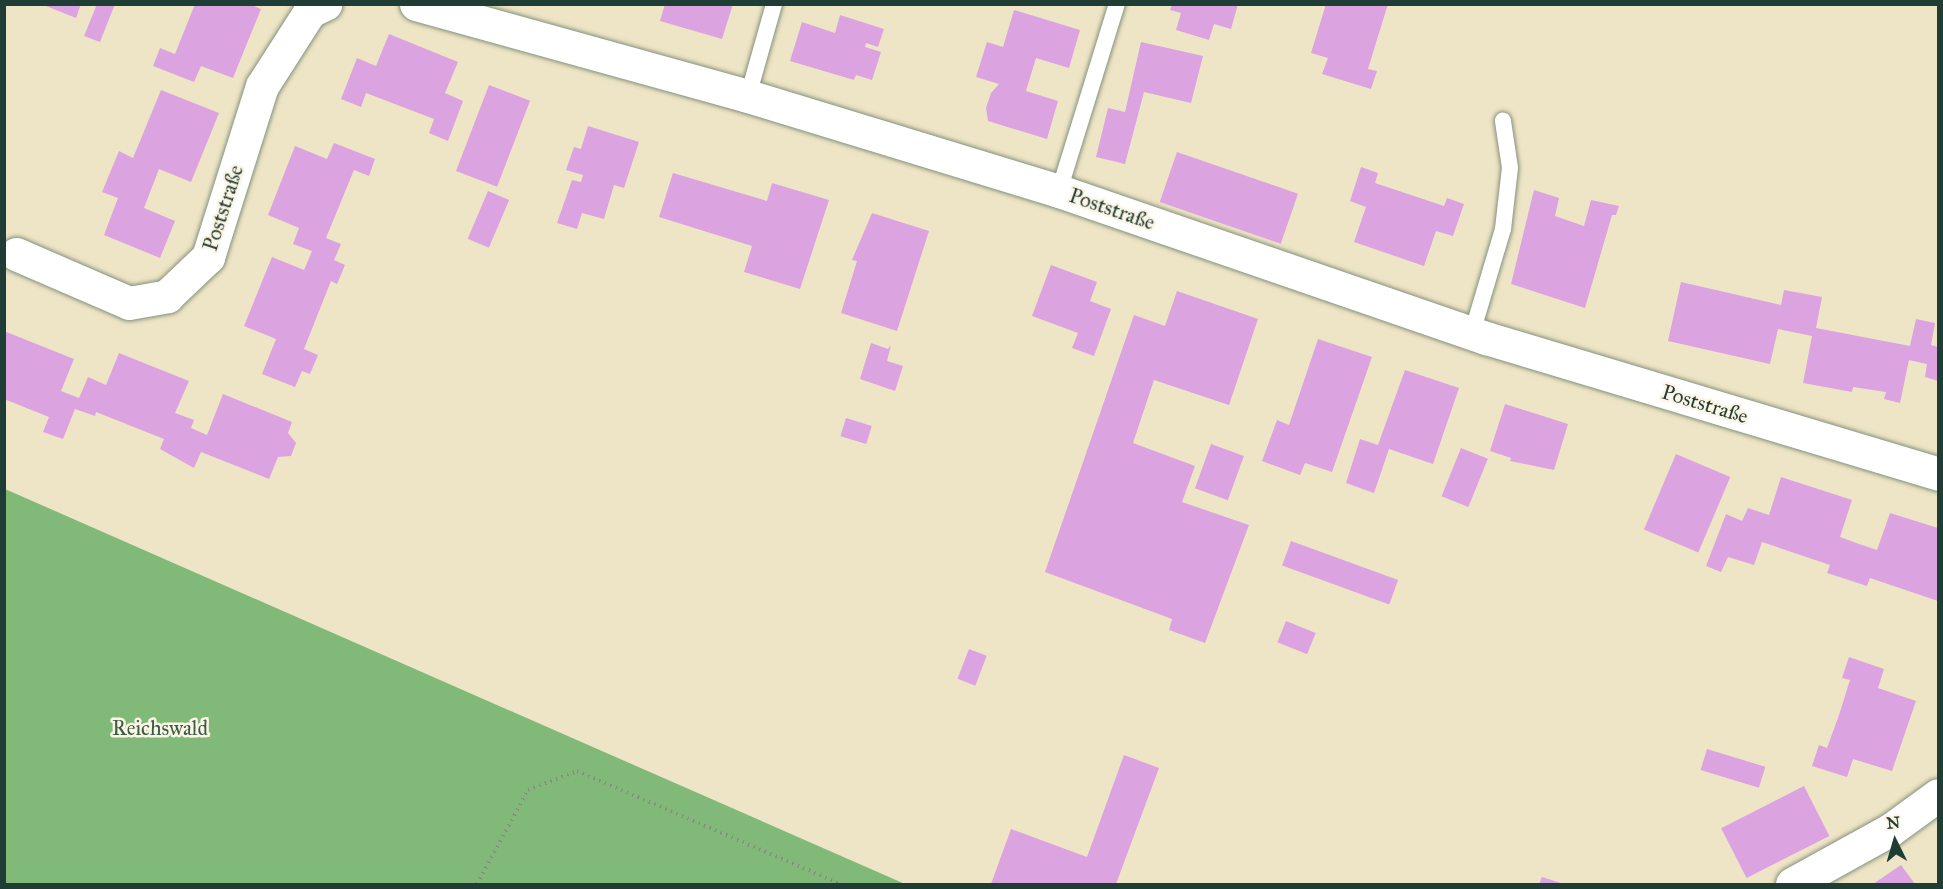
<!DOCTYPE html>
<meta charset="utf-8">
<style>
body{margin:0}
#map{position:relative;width:1943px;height:889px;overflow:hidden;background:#eee5c6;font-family:"IM FELL Great Primer",serif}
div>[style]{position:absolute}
.forest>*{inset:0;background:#81ba78}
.building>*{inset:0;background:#dca3e1;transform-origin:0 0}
.path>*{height:4px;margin-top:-2px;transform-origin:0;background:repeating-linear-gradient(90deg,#86917d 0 1.5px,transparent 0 6px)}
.roads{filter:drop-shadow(0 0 2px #86917d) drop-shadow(0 0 2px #86917d)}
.lane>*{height:16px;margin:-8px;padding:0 8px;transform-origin:8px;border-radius:8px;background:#fff}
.street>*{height:33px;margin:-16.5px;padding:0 16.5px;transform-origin:16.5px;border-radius:16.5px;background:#fff}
span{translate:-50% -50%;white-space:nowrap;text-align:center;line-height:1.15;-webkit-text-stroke:5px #fcf5e5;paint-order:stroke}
.street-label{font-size:21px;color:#1f3d34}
.park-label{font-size:21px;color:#395c46}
.frame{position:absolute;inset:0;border:6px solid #1f3d34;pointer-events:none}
.north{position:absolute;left:1865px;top:811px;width:60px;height:60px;-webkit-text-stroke:4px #fcf5e5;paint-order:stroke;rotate:355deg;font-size:16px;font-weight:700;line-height:24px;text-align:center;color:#1f3d34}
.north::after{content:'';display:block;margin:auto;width:21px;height:27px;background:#1f3d34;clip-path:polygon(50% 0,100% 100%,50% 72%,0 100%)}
</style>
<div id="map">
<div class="forest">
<div style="clip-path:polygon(4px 489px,5px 489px,905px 884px,5px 884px)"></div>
</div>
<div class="building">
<div style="clip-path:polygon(41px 4px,81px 4px,76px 18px)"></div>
<div style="clip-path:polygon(97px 4px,115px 4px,100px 42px,84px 36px)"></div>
<div style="clip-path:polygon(195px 4px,249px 4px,261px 9px,233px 78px,201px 66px,194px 82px,153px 66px,160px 48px,175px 54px)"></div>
<div style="clip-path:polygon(665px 4px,733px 4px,722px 39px,660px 21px)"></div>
<div style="clip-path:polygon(1172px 4px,1238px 4px,1231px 29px,1214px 24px,1209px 40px,1176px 30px,1181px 13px,1170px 10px)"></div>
<div style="clip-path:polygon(1326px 4px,1388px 4px,1368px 69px,1377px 71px,1371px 89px,1322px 74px,1328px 58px,1311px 53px)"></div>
<div style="clip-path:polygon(1014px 10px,1080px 30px,1069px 68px,1036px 58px,1026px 91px,1058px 101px,1047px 139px,988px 121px,986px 108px,991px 93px,999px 84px,976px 77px,987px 42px,1003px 47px)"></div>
<div style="clip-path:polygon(840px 15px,884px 29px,878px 47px,866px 43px,865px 47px,881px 52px,872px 80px,856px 75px,854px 80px,790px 61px,802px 22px,835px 33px)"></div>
<div style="clip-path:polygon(389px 34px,458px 62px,445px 93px,463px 101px,448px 141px,429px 133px,434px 119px,366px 93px,361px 107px,341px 99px,357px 58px,376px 66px)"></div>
<div style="clip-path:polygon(1141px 42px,1203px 56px,1191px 103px,1144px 92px,1125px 164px,1096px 157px,1108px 108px,1125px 112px)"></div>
<div style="left:489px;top:85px;width:44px;height:92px;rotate:21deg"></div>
<div style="clip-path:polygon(161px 90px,219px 113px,191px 182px,159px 169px,144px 208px,175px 221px,160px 258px,104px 235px,118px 198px,102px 192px,119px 151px,133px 158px)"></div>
<div style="clip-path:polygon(588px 126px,639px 142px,624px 188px,614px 185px,604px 219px,582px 213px,577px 229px,557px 223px,572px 180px,581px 182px,583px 175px,566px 170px,574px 147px,581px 149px)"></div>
<div style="clip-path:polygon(334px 143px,375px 159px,369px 176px,354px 170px,326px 238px,341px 244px,334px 260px,345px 265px,337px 284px,331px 281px,304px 349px,318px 355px,310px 374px,302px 371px,295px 387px,262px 374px,276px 339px,244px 326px,272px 257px,304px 270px,312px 251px,293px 244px,299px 228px,268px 215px,295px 146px,327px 159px)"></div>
<div style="left:1177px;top:152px;width:128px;height:53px;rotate:19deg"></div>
<div style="clip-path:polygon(1361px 167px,1378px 173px,1375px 183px,1444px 206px,1447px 198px,1464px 204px,1453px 236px,1436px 231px,1424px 266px,1354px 242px,1366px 207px,1350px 201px)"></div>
<div style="clip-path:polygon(673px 173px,767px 201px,772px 183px,829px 200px,800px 289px,744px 272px,752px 246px,659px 217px)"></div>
<div style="clip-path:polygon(1534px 190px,1559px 198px,1555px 216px,1584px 226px,1591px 200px,1619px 206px,1616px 215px,1612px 215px,1585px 308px,1511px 284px)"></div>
<div style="left:488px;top:191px;width:23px;height:52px;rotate:23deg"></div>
<div style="clip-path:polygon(872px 213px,929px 231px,897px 331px,841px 313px,857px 261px,852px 260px)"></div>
<div style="clip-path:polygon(1051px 265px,1097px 282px,1090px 301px,1111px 309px,1094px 356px,1072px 348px,1078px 333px,1032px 316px)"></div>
<div style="clip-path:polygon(1681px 282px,1781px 305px,1784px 290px,1822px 297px,1816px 328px,1910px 346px,1916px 319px,1935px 323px,1931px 345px,1938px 347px,1938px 381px,1925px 377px,1927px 364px,1909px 360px,1900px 403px,1884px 399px,1886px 392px,1853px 387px,1852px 392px,1803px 383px,1812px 336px,1778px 329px,1770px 364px,1668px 341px)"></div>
<div style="clip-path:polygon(1177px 291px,1258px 319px,1229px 405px,1154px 380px,1133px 443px,1195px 466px,1182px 502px,1249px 525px,1205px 643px,1169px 630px,1172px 619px,1045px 572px,1134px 315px,1165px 326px)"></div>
<div style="clip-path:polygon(4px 331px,74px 359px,61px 391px,79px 398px,88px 377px,106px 385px,119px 353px,189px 381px,175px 413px,194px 420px,191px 428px,207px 435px,223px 394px,292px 422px,288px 433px,296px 443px,291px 456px,278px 457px,269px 479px,201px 452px,194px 468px,160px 449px,164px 439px,96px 412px,95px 416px,75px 409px,63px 439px,43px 432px,49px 417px,4px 399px)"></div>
<div style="clip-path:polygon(1318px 339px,1372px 357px,1332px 472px,1305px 463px,1300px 475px,1262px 461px,1277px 420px,1289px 425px)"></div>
<div style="clip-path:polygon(871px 343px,888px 349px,891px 345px,887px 361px,903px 366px,895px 391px,860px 379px)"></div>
<div style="clip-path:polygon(1405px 370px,1459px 388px,1433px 464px,1389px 449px,1374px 493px,1346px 483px,1360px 439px,1378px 445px)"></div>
<div style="clip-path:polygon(1505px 404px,1568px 424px,1554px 470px,1510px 461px,1511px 458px,1490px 451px)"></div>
<div style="left:846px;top:418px;width:27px;height:19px;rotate:17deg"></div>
<div style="left:1211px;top:444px;width:35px;height:47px;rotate:20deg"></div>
<div style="left:1461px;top:448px;width:29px;height:52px;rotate:22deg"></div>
<div style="left:1676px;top:454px;width:59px;height:82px;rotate:23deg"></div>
<div style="clip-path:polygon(1781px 477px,1852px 500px,1840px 537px,1859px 544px,1877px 550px,1890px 513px,1938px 528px,1938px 601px,1870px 578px,1867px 586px,1827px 573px,1830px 565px,1762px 542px,1754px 565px,1728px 557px,1721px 572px,1706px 566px,1726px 514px,1742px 521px,1748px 508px,1769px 515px)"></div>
<div style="left:1291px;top:541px;width:114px;height:26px;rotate:20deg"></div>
<div style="left:1286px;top:621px;width:32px;height:23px;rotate:22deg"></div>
<div style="left:969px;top:649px;width:19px;height:32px;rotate:21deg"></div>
<div style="clip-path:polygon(1849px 657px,1884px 669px,1878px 688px,1916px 701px,1892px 771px,1853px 759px,1847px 777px,1812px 766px,1819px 745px,1827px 748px,1839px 715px,1850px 680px,1842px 678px)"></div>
<div style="left:1707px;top:749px;width:61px;height:22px;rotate:17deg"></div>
<div style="clip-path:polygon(1124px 755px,1159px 768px,1116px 884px,991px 884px,1011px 829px,1087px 857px)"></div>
<div style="left:1804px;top:786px;width:56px;height:93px;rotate:63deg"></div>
<div style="clip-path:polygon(1901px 865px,1915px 884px,1873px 884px)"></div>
<div style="clip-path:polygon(1542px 877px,1564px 884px,1539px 884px)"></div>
</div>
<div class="path">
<div style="left:477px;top:884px;width:107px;rotate:-61.5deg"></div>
<div style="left:528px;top:790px;width:53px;rotate:-21.2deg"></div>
<div style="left:577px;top:771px;width:287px;rotate:23.2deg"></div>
</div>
<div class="roads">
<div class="lane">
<div style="left:748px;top:96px;width:96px;rotate:-74.2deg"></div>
<div style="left:1059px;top:191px;width:196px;rotate:-72.8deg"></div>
<div style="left:1472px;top:333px;width:109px;rotate:-73.4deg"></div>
<div style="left:1503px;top:229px;width:61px;rotate:-83.5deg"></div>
<div style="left:1510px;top:168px;width:48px;rotate:-98.5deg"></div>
</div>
<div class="street">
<div style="left:416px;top:4px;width:345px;rotate:15.5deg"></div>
<div style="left:748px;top:96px;width:325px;rotate:17deg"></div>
<div style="left:1059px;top:191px;width:452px;rotate:19deg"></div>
<div style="left:1486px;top:338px;width:472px;rotate:16.7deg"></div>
<div style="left:16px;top:254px;width:123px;rotate:23.4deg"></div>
<div style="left:129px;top:303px;width:39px;rotate:-10deg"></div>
<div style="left:167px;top:296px;width:57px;rotate:-43.6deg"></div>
<div style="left:208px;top:257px;width:179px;rotate:-72.5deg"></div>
<div style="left:262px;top:86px;width:89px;rotate:-57.4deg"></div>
<div style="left:310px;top:11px;width:17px;rotate:-25deg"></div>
<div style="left:1792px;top:884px;width:112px;rotate:-28.9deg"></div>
<div style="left:1890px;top:830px;width:59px;rotate:-36.1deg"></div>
</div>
</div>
<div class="street-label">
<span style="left:223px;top:208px;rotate:-72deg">Poststraße</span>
<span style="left:1112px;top:209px;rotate:19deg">Poststraße</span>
<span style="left:1705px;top:404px;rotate:17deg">Poststraße</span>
</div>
<div class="park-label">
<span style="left:160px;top:728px">Reichswald</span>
</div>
<div class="frame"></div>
<div class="north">N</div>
</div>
